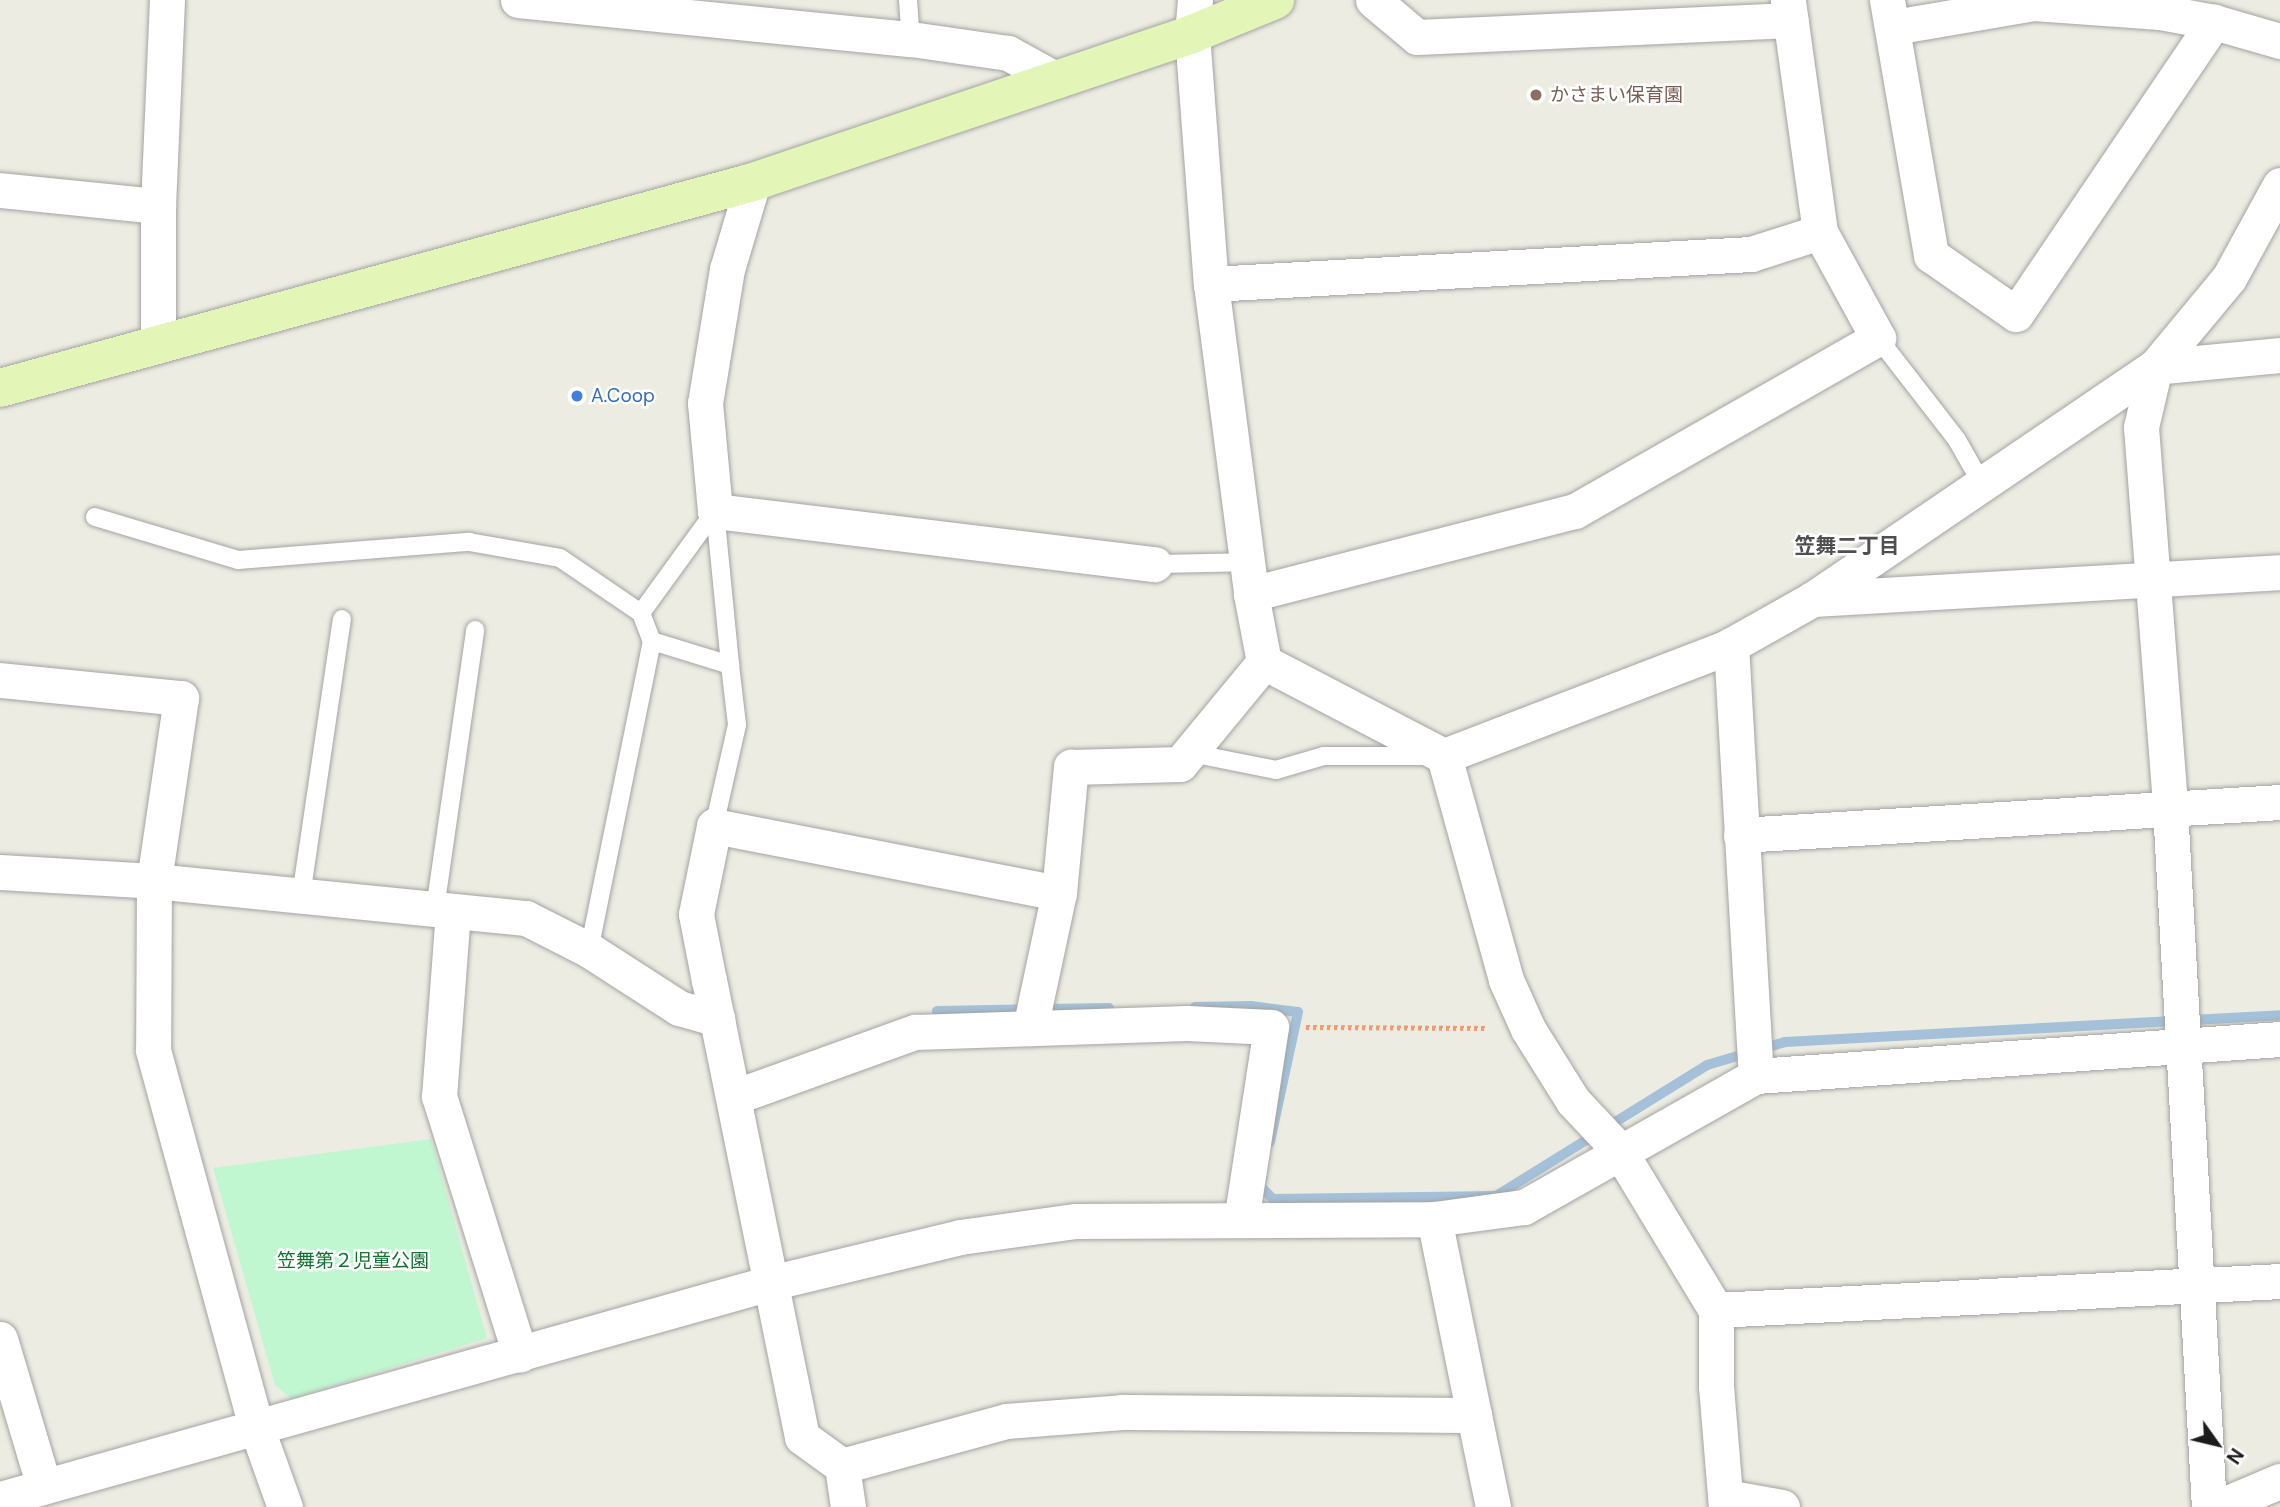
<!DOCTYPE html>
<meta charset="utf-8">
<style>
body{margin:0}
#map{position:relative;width:2280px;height:1507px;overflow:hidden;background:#edece2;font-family:"DM Sans","Noto Sans JP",sans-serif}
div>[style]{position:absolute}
.park>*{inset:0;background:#c0f6d0}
.stream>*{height:10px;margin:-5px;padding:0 5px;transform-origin:5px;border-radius:5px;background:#a4c1d9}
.path>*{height:4.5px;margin-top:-2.25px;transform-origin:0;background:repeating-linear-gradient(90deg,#f29a6d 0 3.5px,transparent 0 7px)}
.roads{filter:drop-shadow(0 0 2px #a3a3a3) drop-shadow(0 0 2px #a3a3a3)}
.lane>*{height:18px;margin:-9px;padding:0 9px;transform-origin:9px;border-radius:9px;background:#fff}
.street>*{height:35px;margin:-17.5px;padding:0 17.5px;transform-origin:17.5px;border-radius:17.5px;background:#fff}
.secondary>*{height:38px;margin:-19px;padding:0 19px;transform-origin:19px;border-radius:19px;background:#e4f6b7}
.dots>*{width:19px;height:19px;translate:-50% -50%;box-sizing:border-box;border:4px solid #fff;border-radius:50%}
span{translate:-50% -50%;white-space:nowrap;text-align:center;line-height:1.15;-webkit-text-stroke:5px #fff;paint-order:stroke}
.education-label{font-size:19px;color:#785e54}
.left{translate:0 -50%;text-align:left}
.shop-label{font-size:19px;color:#366cbe}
.park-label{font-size:19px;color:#11732f}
.neighbourhood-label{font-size:21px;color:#4f4f4f;font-weight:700}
.north{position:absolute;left:2182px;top:1409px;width:70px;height:70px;-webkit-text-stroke:5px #fff;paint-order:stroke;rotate:124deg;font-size:19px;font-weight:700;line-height:28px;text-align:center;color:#1c1c1c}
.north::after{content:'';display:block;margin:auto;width:24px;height:32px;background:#1c1c1c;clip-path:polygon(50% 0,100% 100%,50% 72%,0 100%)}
</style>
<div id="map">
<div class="park">
<div style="clip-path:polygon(431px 1139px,487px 1338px,291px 1399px,275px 1385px,213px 1168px)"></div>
</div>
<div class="stream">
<div style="left:1195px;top:1007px;width:56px;rotate:-1deg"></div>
<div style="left:1251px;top:1006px;width:47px;rotate:7.3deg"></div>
<div style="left:1298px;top:1012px;width:133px;rotate:102.2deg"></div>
<div style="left:937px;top:1011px;width:172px;rotate:-1deg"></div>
<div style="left:1262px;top:1178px;width:8px;rotate:104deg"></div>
<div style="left:1260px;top:1186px;width:18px;rotate:45deg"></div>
<div style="left:1273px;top:1199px;width:223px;rotate:-0.8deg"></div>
<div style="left:1496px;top:1196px;width:248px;rotate:-31.8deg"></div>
<div style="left:1707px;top:1065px;width:81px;rotate:-16.4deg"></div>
<div style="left:1785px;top:1042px;width:496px;rotate:-3.1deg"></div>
</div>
<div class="path">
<div style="left:1306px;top:1027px;width:181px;rotate:0.3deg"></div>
</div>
<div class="roads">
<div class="lane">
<div style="left:908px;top:0;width:39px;rotate:86deg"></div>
<div style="left:1878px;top:338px;width:129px;rotate:52.2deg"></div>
<div style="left:1957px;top:440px;width:51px;rotate:60.4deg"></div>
<div style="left:715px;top:511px;width:155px;rotate:84.4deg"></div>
<div style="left:95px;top:517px;width:149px;rotate:16.7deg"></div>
<div style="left:238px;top:560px;width:232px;rotate:-4.5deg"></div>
<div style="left:469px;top:542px;width:92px;rotate:10deg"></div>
<div style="left:560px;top:558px;width:98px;rotate:34.2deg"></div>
<div style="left:641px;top:613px;width:30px;rotate:69deg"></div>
<div style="left:652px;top:641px;width:315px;rotate:101.5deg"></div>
<div style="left:1155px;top:564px;width:92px;rotate:-1.2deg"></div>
<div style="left:641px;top:613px;width:126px;rotate:-54deg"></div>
<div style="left:652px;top:641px;width:82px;rotate:17.1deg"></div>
<div style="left:730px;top:665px;width:60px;rotate:83.3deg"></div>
<div style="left:737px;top:725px;width:104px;rotate:102.8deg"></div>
<div style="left:1186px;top:761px;width:16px;rotate:-22deg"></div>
<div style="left:1201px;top:755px;width:76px;rotate:11.3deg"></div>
<div style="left:1276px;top:770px;width:50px;rotate:-16.3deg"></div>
<div style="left:1324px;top:756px;width:106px"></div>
<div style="left:301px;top:896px;width:280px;rotate:-81.6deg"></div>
<div style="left:435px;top:909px;width:282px;rotate:-81.8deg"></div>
</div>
<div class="street">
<div style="left:518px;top:0;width:395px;rotate:5.7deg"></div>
<div style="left:911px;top:39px;width:98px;rotate:8.2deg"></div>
<div style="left:1008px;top:53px;width:56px;rotate:28.9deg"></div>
<div style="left:1195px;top:0;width:34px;rotate:95deg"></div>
<div style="left:1192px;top:34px;width:251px;rotate:85.7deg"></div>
<div style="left:1211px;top:284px;width:313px;rotate:82.6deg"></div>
<div style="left:1251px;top:594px;width:69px;rotate:79.2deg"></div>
<div style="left:1264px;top:662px;width:203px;rotate:27.6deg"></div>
<div style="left:1444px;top:756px;width:232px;rotate:74.5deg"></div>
<div style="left:1506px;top:980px;width:54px;rotate:65.8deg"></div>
<div style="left:1528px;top:1029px;width:85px;rotate:58deg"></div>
<div style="left:1573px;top:1101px;width:67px;rotate:46.8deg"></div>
<div style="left:1619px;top:1150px;width:187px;rotate:58.8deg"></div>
<div style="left:1716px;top:1310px;width:76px;rotate:90deg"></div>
<div style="left:1716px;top:1386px;width:121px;rotate:85.3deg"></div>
<div style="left:1373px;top:0;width:57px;rotate:40.1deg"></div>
<div style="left:1417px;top:37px;width:374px;rotate:-2.6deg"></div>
<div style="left:1887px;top:0;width:259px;rotate:80.2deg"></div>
<div style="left:1931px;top:255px;width:103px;rotate:34.8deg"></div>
<div style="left:2016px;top:314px;width:353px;rotate:-55.9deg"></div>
<div style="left:2214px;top:22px;width:69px;rotate:16.1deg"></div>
<div style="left:1894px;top:27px;width:142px;rotate:-9.7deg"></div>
<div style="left:2034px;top:3px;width:126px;rotate:4.1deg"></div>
<div style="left:2160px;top:12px;width:55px;rotate:10.5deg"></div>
<div style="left:753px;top:182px;width:91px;rotate:106.6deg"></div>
<div style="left:727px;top:269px;width:136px;rotate:99.3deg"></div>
<div style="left:705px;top:403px;width:108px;rotate:84.7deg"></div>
<div style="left:715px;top:511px;width:443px;rotate:6.9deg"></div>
<div style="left:0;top:190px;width:159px;rotate:5.8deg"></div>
<div style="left:1211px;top:284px;width:541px;rotate:-3.18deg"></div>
<div style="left:1751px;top:254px;width:72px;rotate:-17.7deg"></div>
<div style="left:1820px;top:232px;width:234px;rotate:-97.9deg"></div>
<div style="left:158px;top:342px;width:136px;rotate:-90deg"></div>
<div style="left:158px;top:206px;width:206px;rotate:-87.5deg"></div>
<div style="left:2155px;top:367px;width:62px;rotate:103.1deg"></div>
<div style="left:2141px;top:427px;width:382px;rotate:85.6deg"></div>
<div style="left:2170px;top:808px;width:700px;rotate:86.81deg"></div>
<div style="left:2155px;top:367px;width:126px;rotate:-5.5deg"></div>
<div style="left:1251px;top:594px;width:334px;rotate:-14.4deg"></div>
<div style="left:1575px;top:511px;width:349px;rotate:-29.7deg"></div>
<div style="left:1878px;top:338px;width:121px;rotate:-118.7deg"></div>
<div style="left:1813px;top:599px;width:468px;rotate:-3.3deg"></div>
<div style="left:1731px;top:645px;width:432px;rotate:86.7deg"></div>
<div style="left:0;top:680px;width:182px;rotate:5.7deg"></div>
<div style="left:181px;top:698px;width:185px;rotate:98.4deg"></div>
<div style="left:154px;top:881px;width:169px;rotate:90.3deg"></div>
<div style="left:153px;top:1050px;width:393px;rotate:74.7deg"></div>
<div style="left:257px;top:1429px;width:83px;rotate:70.3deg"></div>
<div style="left:1444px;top:756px;width:302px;rotate:-21deg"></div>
<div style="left:1726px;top:648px;width:100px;rotate:-29.4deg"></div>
<div style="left:1813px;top:599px;width:413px;rotate:-34.2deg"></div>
<div style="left:2155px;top:367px;width:116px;rotate:-50.3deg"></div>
<div style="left:2229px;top:278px;width:106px;rotate:-61.3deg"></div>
<div style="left:1741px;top:835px;width:540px;rotate:-3.5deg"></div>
<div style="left:0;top:872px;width:154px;rotate:3.3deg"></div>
<div style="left:154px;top:881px;width:374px;rotate:5.7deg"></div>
<div style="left:526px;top:918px;width:71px;rotate:26.9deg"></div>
<div style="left:589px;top:950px;width:107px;rotate:32.8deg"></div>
<div style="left:679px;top:1008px;width:40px;rotate:16deg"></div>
<div style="left:453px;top:911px;width:186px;rotate:94.3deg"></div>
<div style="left:439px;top:1096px;width:271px;rotate:72.6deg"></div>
<div style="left:1030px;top:1028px;width:138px;rotate:-77.9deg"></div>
<div style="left:734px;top:1097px;width:192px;rotate:-19.8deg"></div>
<div style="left:915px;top:1032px;width:272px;rotate:-1.9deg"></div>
<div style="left:1187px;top:1023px;width:84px;rotate:2.7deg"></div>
<div style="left:1271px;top:1027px;width:195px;rotate:98.8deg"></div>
<div style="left:1716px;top:1310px;width:565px;rotate:-2.94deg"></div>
<div style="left:0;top:1339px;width:154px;rotate:73.4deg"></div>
<div style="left:1474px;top:1415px;width:94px;rotate:78.3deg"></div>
<div style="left:842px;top:1466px;width:170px;rotate:-15.3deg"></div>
<div style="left:1006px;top:1421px;width:116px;rotate:-4.4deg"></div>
<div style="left:1122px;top:1412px;width:352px;rotate:0.5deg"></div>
<div style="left:1474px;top:1415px;width:200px;rotate:-101.5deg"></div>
<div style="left:1726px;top:1497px;width:57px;rotate:10.1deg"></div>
<div style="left:0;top:1499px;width:800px;rotate:-15.67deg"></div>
<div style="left:770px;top:1283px;width:195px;rotate:-13.6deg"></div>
<div style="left:960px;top:1237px;width:117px;rotate:-7.9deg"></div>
<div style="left:1076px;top:1221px;width:358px;rotate:-0.3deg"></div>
<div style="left:1434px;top:1219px;width:91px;rotate:-7.6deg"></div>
<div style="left:1524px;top:1207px;width:266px;rotate:-29.5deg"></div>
<div style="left:1756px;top:1076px;width:525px;rotate:-4.04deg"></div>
<div style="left:848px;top:1507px;width:41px;rotate:-98.3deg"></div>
<div style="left:842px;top:1466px;width:49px;rotate:-144.1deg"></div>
<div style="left:802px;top:1437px;width:465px;rotate:-101.5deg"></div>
<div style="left:709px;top:981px;width:68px;rotate:-101deg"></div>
<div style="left:696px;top:914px;width:90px;rotate:-78.4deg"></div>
<div style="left:714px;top:826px;width:351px;rotate:11deg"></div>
<div style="left:1059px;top:893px;width:127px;rotate:-84.6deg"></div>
<div style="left:1071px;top:767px;width:109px;rotate:-1.6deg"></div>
<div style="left:1180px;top:764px;width:132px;rotate:-50.5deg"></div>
<div style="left:2218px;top:1507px;width:67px;rotate:-22.8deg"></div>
</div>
<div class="secondary">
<div style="left:0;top:388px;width:781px;rotate:-15.3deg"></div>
<div style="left:753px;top:182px;width:463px;rotate:-18.6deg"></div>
<div style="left:1192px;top:34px;width:90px;rotate:-22.3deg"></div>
</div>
</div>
<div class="dots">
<div style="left:1536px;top:95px;background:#8d6e63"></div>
<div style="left:577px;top:396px;background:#3f7fe0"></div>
</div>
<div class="education-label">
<span class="left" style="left:1550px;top:95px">かさまい保育園</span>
</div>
<div class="shop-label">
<span class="left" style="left:591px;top:396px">A.Coop</span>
</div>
<div class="park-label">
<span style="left:353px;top:1261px">笠舞第２児童公園</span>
</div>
<div class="neighbourhood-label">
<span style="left:1847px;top:546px">笠舞二丁目</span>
</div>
<div class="north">N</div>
</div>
